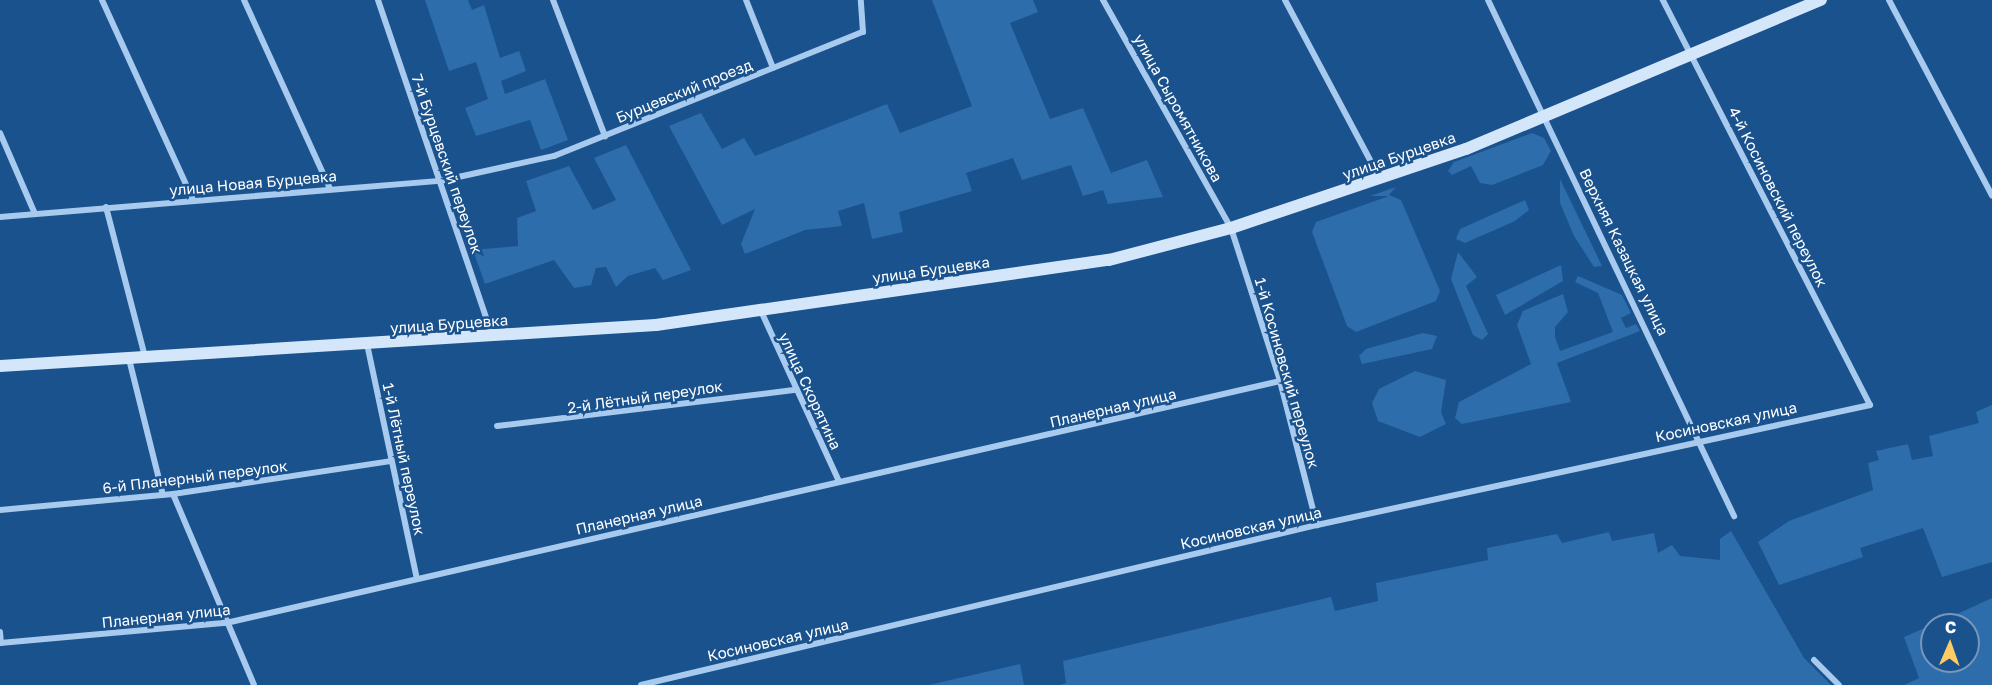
<!DOCTYPE html>
<meta charset="utf-8">
<style>
body{margin:0}
#map{position:relative;width:1992px;height:685px;overflow:hidden;background:#1a528d;font-family:"Golos Text",sans-serif}
div>[style]{position:absolute}
.green>*{inset:0;background:#2d6dab}
.street>*{height:6px;margin:-3px;padding:0 3px;transform-origin:3px;border-radius:3px;background:#a7caee}
.secondary>*{height:12px;margin:-6px;padding:0 6px;transform-origin:6px;border-radius:6px;background:#d4e6fa}
span{translate:-50% -50%;white-space:nowrap;text-align:center;line-height:1.15;-webkit-text-stroke:5px #1a528d;paint-order:stroke}
.street-label{font-size:15px;color:#fff}
.north{position:absolute;left:1920px;top:613px;width:60px;height:60px;box-sizing:border-box;background:#1a528d;border:2px solid #7697bb;border-radius:50%;rotate:2deg;font-size:16px;font-weight:700;line-height:24px;text-align:center;color:#fff}
.north::after{content:'';display:block;margin:auto;width:21px;height:27px;background:#ffcb64;clip-path:polygon(50% 0,100% 100%,50% 72%,0 100%)}
</style>
<div id="map">
<div class="green">
<div style="clip-path:polygon(425px 0,468px 0,472px 10px,484px 5px,500px 58px,519px 51px,526px 71px,501px 81px,505px 94px,545px 79px,568px 140px,541px 150px,530px 120px,476px 136px,465px 108px,488px 99px,476px 62px,449px 71px)"></div>
<div style="clip-path:polygon(932px 0,1033px 0,1038px 12px,1010px 23px,1050px 119px,1083px 108px,1111px 173px,1147px 160px,1163px 197px,1108px 204px,1103px 190px,1083px 196px,1071px 165px,1022px 180px,1013px 158px,966px 173px,972px 191px,899px 212px,903px 232px,872px 239px,864px 203px,838px 211px,842px 226px,805px 230px,745px 254px,741px 244px,755px 209px,722px 225px,669px 126px,701px 113px,722px 149px,744px 138px,755px 156px,887px 104px,900px 133px,972px 106px)"></div>
<div style="clip-path:polygon(1532px 133px,1544px 138px,1551px 151px,1543px 165px,1492px 185px,1480px 183px,1471px 166px,1452px 175px,1448px 171px,1454px 162px)"></div>
<div style="clip-path:polygon(626px 145px,691px 270px,663px 280px,655px 268px,628px 276px,616px 287px,606px 267px,596px 268px,591px 285px,574px 288px,554px 260px,485px 284px,473px 250px,518px 246px,517px 218px,536px 211px,526px 181px,569px 166px,593px 210px,616px 200px,594px 158px)"></div>
<div style="clip-path:polygon(1560px 179px,1602px 266px,1594px 267px,1574px 236px,1560px 203px)"></div>
<div style="clip-path:polygon(1396px 187px,1389px 195px,1401px 200px,1440px 291px,1436px 301px,1356px 332px,1347px 326px,1312px 232px,1316px 222px,1389px 196px,1370px 196px)"></div>
<div style="clip-path:polygon(1525px 200px,1529px 210px,1515px 221px,1465px 243px,1456px 239px,1460px 229px)"></div>
<div style="clip-path:polygon(1458px 252px,1477px 277px,1466px 286px,1488px 334px,1482px 340px,1473px 335px,1451px 279px)"></div>
<div style="clip-path:polygon(1561px 265px,1563px 281px,1505px 315px,1496px 295px)"></div>
<div style="clip-path:polygon(1578px 276px,1622px 295px,1631px 313px,1621px 318px,1626px 328px,1636px 324px,1640px 331px,1557px 363px,1571px 402px,1462px 424px,1455px 418px,1459px 402px,1531px 364px,1517px 325px,1523px 311px,1563px 294px,1568px 312px,1555px 327px,1555px 337px,1560px 351px,1613px 332px,1598px 293px,1575px 282px)"></div>
<div style="clip-path:polygon(1423px 333px,1437px 336px,1432px 349px,1362px 364px,1359px 356px,1366px 349px)"></div>
<div style="clip-path:polygon(1415px 371px,1446px 380px,1441px 412px,1446px 424px,1420px 437px,1378px 421px,1372px 403px,1379px 389px)"></div>
<div style="clip-path:polygon(1992px 405px,1992px 562px,1942px 577px,1923px 528px,1860px 548px,1863px 557px,1779px 585px,1758px 542px,1789px 521px,1873px 490px,1868px 463px,1879px 460px,1876px 451px,1908px 444px,1912px 460px,1933px 456px,1929px 436px,1979px 423px,1976px 412px)"></div>
<div style="clip-path:polygon(1731px 531px,1804px 658px,1831px 685px,1060px 685px,1066px 683px,1063px 661px,1331px 597px,1335px 611px,1378px 601px,1376px 583px,1488px 560px,1487px 548px,1557px 534px,1562px 543px,1609px 532px,1612px 541px,1654px 533px,1658px 553px,1672px 545px,1680px 556px,1720px 560px,1720px 539px)"></div>
<div style="clip-path:polygon(1992px 598px,1992px 685px,1904px 685px,1919px 678px,1904px 637px,1932px 625px,1932px 661px,1968px 661px,1968px 625px,1933px 625px)"></div>
<div style="clip-path:polygon(1020px 664px,1024px 685px,929px 685px)"></div>
</div>
<div class="street">
<div style="left:102px;top:0;width:220px;rotate:65.5deg"></div>
<div style="left:244px;top:0;width:208px;rotate:65.5deg"></div>
<div style="left:378px;top:0;width:354px;rotate:71.2deg"></div>
<div style="left:553px;top:0;width:146px;rotate:69.1deg"></div>
<div style="left:746px;top:0;width:73px;rotate:68.3deg"></div>
<div style="left:1103px;top:0;width:261px;rotate:60.7deg"></div>
<div style="left:1231px;top:228px;width:161px;rotate:72.2deg"></div>
<div style="left:1280px;top:381px;width:149px;rotate:75.6deg"></div>
<div style="left:1285px;top:0;width:203px;rotate:62deg"></div>
<div style="left:1488px;top:0;width:572px;rotate:64.51deg"></div>
<div style="left:1889px;top:0;width:221px;rotate:62.2deg"></div>
<div style="left:0;top:133px;width:88px;rotate:66.6deg"></div>
<div style="left:106px;top:207px;width:155px;rotate:75.4deg"></div>
<div style="left:0;top:217px;width:441px;rotate:-4.7deg"></div>
<div style="left:440px;top:181px;width:117px;rotate:-12.4deg"></div>
<div style="left:554px;top:156px;width:333px;rotate:-21.9deg"></div>
<div style="left:863px;top:32px;width:32px;rotate:-94deg"></div>
<div style="left:761px;top:311px;width:187px;rotate:65.4deg"></div>
<div style="left:367px;top:344px;width:240px;rotate:78deg"></div>
<div style="left:129px;top:359px;width:140px;rotate:76deg"></div>
<div style="left:497px;top:426px;width:301px;rotate:-6.9deg"></div>
<div style="left:173px;top:494px;width:207px;rotate:67deg"></div>
<div style="left:0;top:510px;width:174px;rotate:-5.3deg"></div>
<div style="left:173px;top:494px;width:220px;rotate:-8.6deg"></div>
<div style="left:0;top:632px;width:11px;rotate:85deg"></div>
<div style="left:0;top:643px;width:227px;rotate:-5.1deg"></div>
<div style="left:226px;top:623px;width:1081px;rotate:-12.93deg"></div>
<div style="left:1814px;top:660px;width:35px;rotate:45deg"></div>
<div style="left:641px;top:685px;width:695px;rotate:-13.32deg"></div>
<div style="left:1317px;top:525px;width:566px;rotate:-12.24deg"></div>
<div style="left:1870px;top:405px;width:455px;rotate:-117.1deg"></div>
</div>
<div class="secondary">
<div style="left:0;top:366px;width:657px;rotate:-3.58deg"></div>
<div style="left:656px;top:325px;width:458px;rotate:-8.2deg"></div>
<div style="left:1109px;top:260px;width:126px;rotate:-14.7deg"></div>
<div style="left:1231px;top:228px;width:248px;rotate:-18.6deg"></div>
<div style="left:1466px;top:149px;width:385px;rotate:-22.8deg"></div>
</div>
<div class="street-label">
<span style="left:684px;top:91px;rotate:-22deg">Бурцевский проезд</span>
<span style="left:1178px;top:108px;rotate:61deg">улица Сыромятникова</span>
<span style="left:1399px;top:156px;rotate:-19deg">улица Бурцевка</span>
<span style="left:447px;top:164px;rotate:71deg">7-й Бурцевский переулок</span>
<span style="left:253px;top:183px;rotate:-5deg">улица Новая Бурцевка</span>
<span style="left:1778px;top:197px;rotate:63deg">4-й Косиновский переулок</span>
<span style="left:1624px;top:252px;rotate:64deg">Верхняя Казацкая улица</span>
<span style="left:931px;top:270px;rotate:-8deg">улица Бурцевка</span>
<span style="left:449px;top:324px;rotate:-4deg">улица Бурцевка</span>
<span style="left:1287px;top:373px;rotate:74deg">1-й Косиновский переулок</span>
<span style="left:810px;top:391px;rotate:65deg">улица Скорятина</span>
<span style="left:645px;top:397px;rotate:-8deg">2-й Лётный переулок</span>
<span style="left:1113px;top:408px;rotate:-13deg">Планерная улица</span>
<span style="left:1726px;top:422px;rotate:-12deg">Косиновская улица</span>
<span style="left:404px;top:459px;rotate:78deg">1-й Лётный переулок</span>
<span style="left:195px;top:477px;rotate:-7deg">6-й Планерный переулок</span>
<span style="left:639px;top:515px;rotate:-13deg">Планерная улица</span>
<span style="left:1251px;top:528px;rotate:-13deg">Косиновская улица</span>
<span style="left:166px;top:616px;rotate:-6deg">Планерная улица</span>
<span style="left:778px;top:640px;rotate:-13deg">Косиновская улица</span>
</div>
<div class="north">С</div>
</div>
